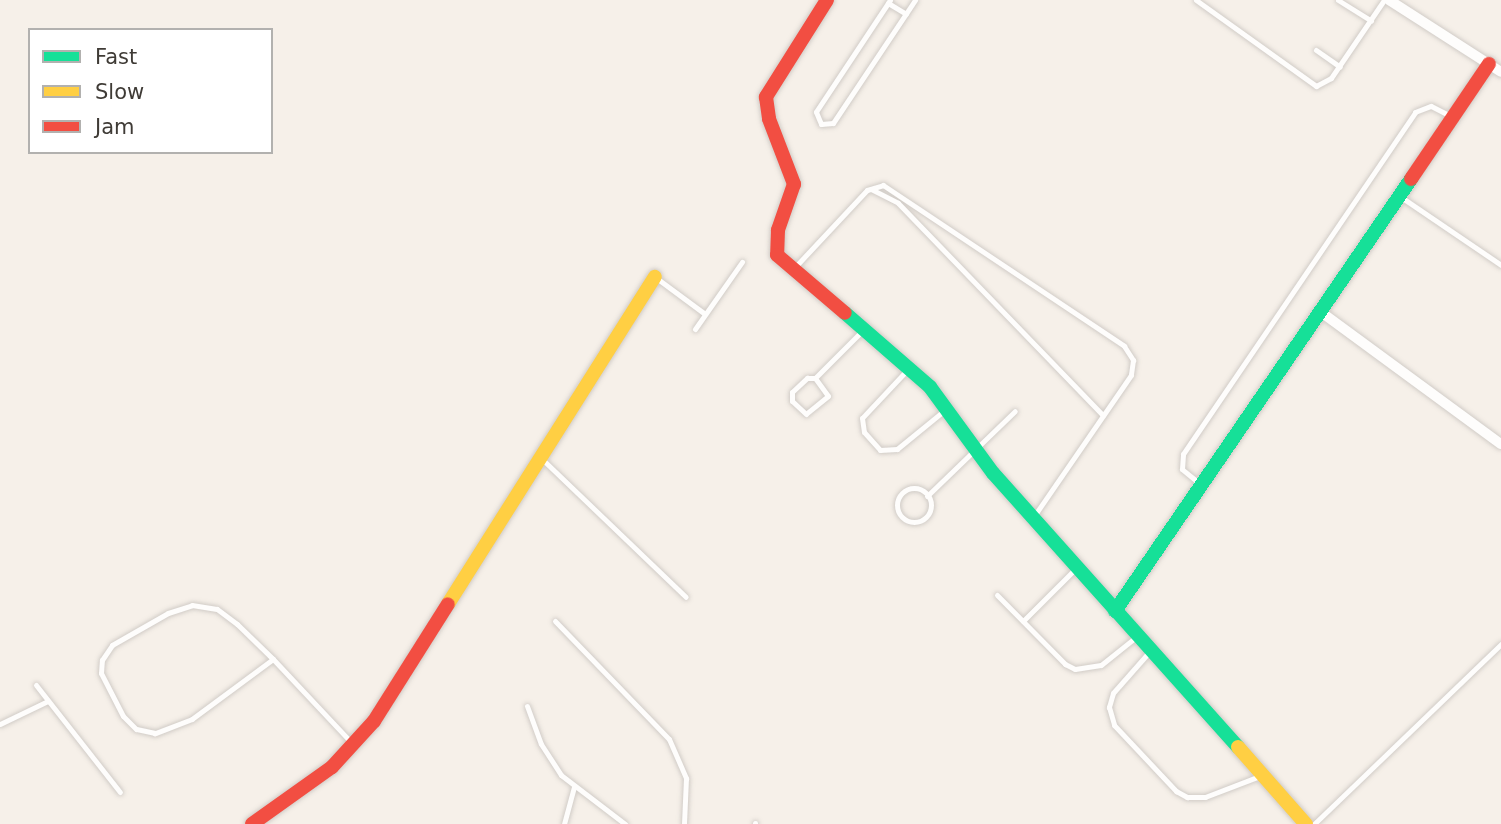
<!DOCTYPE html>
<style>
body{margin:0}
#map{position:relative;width:1501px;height:824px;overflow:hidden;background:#f6f0e9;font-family:"DejaVu Sans",sans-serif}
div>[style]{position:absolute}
.roads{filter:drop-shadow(0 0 2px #d1ccc7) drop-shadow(0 0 2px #d1ccc7)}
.lane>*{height:5px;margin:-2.5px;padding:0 2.5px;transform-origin:2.5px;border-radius:2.5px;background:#fefdfc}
.lane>.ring{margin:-2.5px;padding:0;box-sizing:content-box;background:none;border:5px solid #fefdfc;border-radius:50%}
.street>*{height:10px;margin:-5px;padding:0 5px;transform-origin:5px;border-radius:5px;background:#fefdfc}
.fast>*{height:14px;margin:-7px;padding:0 7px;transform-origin:7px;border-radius:7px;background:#16e098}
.slow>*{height:14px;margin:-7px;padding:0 7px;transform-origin:7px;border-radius:7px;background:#ffcf43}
.jam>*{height:14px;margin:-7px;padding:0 7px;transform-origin:7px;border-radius:7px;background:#f24e42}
span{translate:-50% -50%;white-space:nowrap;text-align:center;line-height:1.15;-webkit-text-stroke:6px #fff;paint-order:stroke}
.legend{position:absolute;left:28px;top:28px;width:245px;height:126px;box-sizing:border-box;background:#fff;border:2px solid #b2b1af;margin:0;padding:9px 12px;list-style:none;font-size:21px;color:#3f3b36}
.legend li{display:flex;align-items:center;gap:14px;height:35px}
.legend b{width:35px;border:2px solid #b2b1af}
</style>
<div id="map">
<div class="roads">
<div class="lane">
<div style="left:890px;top:0;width:134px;rotate:123.5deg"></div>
<div style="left:816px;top:112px;width:13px;rotate:67deg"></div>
<div style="left:821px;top:124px;width:12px;rotate:-5deg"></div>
<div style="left:833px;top:123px;width:148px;rotate:-56.3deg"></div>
<div style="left:1196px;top:0;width:148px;rotate:35.6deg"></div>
<div style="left:1316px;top:86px;width:17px;rotate:-28deg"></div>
<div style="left:1331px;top:78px;width:94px;rotate:-55.8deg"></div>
<div style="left:1338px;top:0;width:39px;rotate:32deg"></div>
<div style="left:888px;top:3px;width:21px;rotate:31deg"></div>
<div style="left:1316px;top:50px;width:29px;rotate:35deg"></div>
<div style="left:871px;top:189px;width:30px;rotate:27deg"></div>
<div style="left:898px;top:203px;width:295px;rotate:46deg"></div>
<div style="left:1401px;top:197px;width:121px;rotate:34.2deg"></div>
<div style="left:795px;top:267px;width:105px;rotate:-46.9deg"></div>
<div style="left:867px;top:190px;width:17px;rotate:-17deg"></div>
<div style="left:883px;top:185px;width:290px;rotate:33.7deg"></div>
<div style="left:1124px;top:346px;width:17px;rotate:57deg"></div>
<div style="left:1133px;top:360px;width:15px;rotate:98deg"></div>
<div style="left:1131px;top:375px;width:171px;rotate:124.5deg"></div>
<div style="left:655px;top:277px;width:62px;rotate:36.5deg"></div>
<div style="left:695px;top:329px;width:82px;rotate:-55deg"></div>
<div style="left:908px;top:369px;width:67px;rotate:133.2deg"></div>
<div style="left:862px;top:418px;width:14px;rotate:82deg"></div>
<div style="left:864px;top:432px;width:24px;rotate:48deg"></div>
<div style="left:880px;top:450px;width:17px;rotate:-3deg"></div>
<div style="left:897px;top:449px;width:63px;rotate:-39.2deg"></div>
<div style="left:815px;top:378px;width:22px;rotate:54deg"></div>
<div style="left:828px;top:396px;width:28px;rotate:141deg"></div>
<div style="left:806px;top:414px;width:19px;rotate:-137deg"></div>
<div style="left:792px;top:401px;width:9px;rotate:-90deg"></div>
<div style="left:792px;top:392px;width:21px;rotate:-43deg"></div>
<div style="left:807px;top:378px;width:8px"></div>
<div style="left:815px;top:378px;width:65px;rotate:-45deg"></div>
<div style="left:542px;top:459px;width:199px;rotate:43.8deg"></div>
<div style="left:1199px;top:483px;width:22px;rotate:-141deg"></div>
<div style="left:1182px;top:469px;width:15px;rotate:-86deg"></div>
<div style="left:1183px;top:454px;width:413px;rotate:-55.8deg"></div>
<div style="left:1415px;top:112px;width:17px;rotate:-21deg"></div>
<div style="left:1431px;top:106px;width:22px;rotate:27deg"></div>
<div class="ring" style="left:897px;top:488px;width:29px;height:29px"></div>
<div style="left:927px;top:496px;width:122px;rotate:-44deg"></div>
<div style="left:997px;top:595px;width:97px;rotate:45.4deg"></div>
<div style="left:1065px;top:664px;width:11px;rotate:27deg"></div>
<div style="left:1075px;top:669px;width:26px;rotate:-9deg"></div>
<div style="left:1101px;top:665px;width:45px;rotate:-38.7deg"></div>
<div style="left:555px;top:621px;width:164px;rotate:46deg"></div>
<div style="left:669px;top:739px;width:43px;rotate:66.4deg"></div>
<div style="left:686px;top:778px;width:46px;rotate:92.5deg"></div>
<div style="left:1023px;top:621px;width:74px;rotate:-45deg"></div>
<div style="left:1150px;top:651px;width:56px;rotate:131.4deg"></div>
<div style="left:1113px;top:693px;width:15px;rotate:106deg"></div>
<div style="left:1109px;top:707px;width:19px;rotate:74deg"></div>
<div style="left:1114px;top:725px;width:91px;rotate:46.8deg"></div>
<div style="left:1176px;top:791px;width:13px;rotate:29deg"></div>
<div style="left:1187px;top:797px;width:18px"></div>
<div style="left:1205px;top:797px;width:59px;rotate:-20.9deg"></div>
<div style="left:273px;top:659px;width:101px;rotate:143.5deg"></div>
<div style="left:192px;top:719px;width:40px;rotate:159deg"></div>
<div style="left:155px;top:733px;width:19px;rotate:-168deg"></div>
<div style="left:136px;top:729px;width:18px;rotate:-135deg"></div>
<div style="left:123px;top:716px;width:48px;rotate:-117.1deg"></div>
<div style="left:101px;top:673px;width:13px;rotate:-86deg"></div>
<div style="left:102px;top:660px;width:18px;rotate:-56deg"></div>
<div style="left:112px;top:645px;width:64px;rotate:-29.7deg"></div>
<div style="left:168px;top:613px;width:25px;rotate:-18deg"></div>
<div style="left:192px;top:605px;width:25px;rotate:9deg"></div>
<div style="left:217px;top:609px;width:25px;rotate:37deg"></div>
<div style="left:237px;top:624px;width:50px;rotate:44.2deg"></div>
<div style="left:273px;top:659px;width:114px;rotate:46.8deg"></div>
<div style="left:36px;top:685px;width:136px;rotate:51.9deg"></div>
<div style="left:527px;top:706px;width:40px;rotate:69.8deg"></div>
<div style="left:541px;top:744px;width:37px;rotate:57deg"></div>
<div style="left:561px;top:775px;width:81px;rotate:37.4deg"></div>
<div style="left:0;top:724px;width:53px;rotate:-25.6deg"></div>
<div style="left:564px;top:824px;width:38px;rotate:-75deg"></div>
<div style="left:755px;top:824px;width:1px;rotate:-90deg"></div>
<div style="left:1314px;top:824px;width:260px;rotate:-43.9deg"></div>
</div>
<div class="street">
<div style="left:1389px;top:0;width:133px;rotate:32.7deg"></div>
<div style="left:1321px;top:312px;width:223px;rotate:36.3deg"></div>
</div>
<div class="fast">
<div style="left:845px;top:313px;width:113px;rotate:41deg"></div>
<div style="left:930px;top:387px;width:107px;rotate:53.8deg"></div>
<div style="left:993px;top:473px;width:368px;rotate:48.2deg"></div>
<div style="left:1115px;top:611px;width:524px;rotate:-55.58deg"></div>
</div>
<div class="slow">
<div style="left:448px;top:604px;width:387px;rotate:-57.7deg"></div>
<div style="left:1238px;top:747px;width:103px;rotate:48.6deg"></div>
</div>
<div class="jam">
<div style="left:827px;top:0;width:115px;rotate:122.2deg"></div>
<div style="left:766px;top:97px;width:22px;rotate:82deg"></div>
<div style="left:769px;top:119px;width:70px;rotate:69deg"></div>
<div style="left:794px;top:184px;width:49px;rotate:109.2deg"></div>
<div style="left:778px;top:230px;width:25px;rotate:92deg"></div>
<div style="left:777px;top:255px;width:89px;rotate:40.5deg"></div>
<div style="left:1411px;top:179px;width:139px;rotate:-55.9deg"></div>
<div style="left:252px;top:824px;width:98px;rotate:-35.5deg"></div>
<div style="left:332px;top:767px;width:62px;rotate:-47.6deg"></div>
<div style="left:374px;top:721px;width:138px;rotate:-57.7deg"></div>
</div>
</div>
<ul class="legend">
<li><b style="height:9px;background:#16e098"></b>Fast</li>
<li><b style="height:9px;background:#ffcf43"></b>Slow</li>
<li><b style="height:9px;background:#f24e42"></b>Jam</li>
</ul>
</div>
